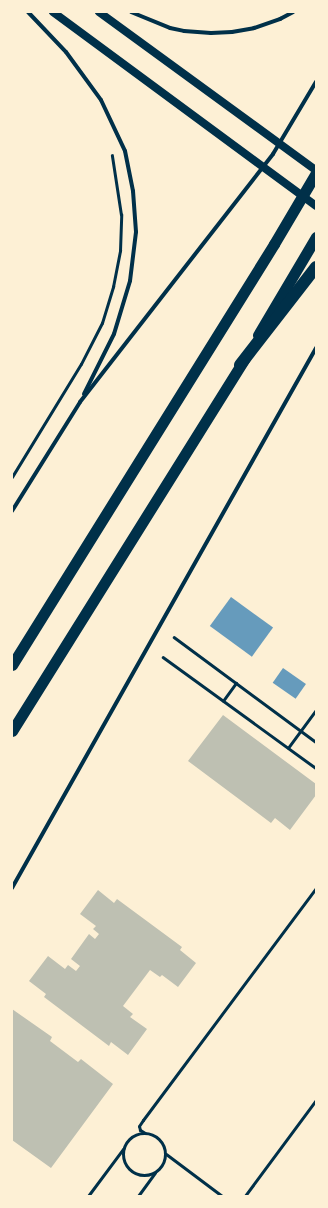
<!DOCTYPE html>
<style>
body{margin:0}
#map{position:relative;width:328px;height:1208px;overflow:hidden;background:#fdf0d5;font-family:"Space Grotesk",sans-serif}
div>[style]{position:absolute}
.water>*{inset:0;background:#669bbc;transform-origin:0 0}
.building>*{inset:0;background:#bec0b2}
.path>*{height:2.5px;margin:-1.25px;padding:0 1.25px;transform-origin:1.25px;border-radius:1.25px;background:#003049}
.service>*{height:3px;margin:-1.5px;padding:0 1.5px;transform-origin:1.5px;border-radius:1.5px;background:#003049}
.service>.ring{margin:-1.5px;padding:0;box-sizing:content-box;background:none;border:3px solid #003049;border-radius:50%}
.minor>*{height:4px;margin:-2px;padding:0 2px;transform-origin:2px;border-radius:2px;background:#003049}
.secondary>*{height:8px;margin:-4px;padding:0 4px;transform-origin:4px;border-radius:4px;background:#003049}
.trunk>*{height:11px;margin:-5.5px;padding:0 5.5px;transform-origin:5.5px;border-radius:5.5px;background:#003049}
.motorway>*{height:12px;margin:-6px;padding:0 6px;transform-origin:6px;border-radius:6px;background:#003049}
span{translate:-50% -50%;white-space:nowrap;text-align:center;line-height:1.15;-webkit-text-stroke:3.5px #fdf0d5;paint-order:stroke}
.frame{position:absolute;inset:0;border:13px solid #fdf0d5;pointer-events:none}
</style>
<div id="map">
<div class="water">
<div style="left:231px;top:597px;width:52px;height:36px;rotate:36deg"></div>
<div style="left:283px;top:668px;width:28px;height:18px;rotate:35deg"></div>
</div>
<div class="building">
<div style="clip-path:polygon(223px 715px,316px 784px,316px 795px,290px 830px,275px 818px,271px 823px,188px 761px)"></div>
<div style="clip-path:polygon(98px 890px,114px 903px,117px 899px,182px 947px,180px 950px,196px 963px,178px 987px,162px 975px,160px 977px,150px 970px,123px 1006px,133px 1014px,130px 1017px,147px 1029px,128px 1055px,111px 1042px,109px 1046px,44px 997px,46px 994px,29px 981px,48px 956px,65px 969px,68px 965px,76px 971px,80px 966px,71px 959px,89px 934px,95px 939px,99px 934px,93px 929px,96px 926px,80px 914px)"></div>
<div style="clip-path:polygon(12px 1009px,52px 1037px,50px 1041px,78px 1062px,81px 1059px,113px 1084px,51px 1168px,12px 1140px)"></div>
</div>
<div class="path">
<div style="left:12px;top:477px;width:132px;rotate:-58.6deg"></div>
<div style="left:81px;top:364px;width:46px;rotate:-62.9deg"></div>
<div style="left:102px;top:323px;width:38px;rotate:-73deg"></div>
<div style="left:113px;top:287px;width:37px;rotate:-79deg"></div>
<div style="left:120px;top:251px;width:36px;rotate:-88deg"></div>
<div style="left:121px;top:215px;width:60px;rotate:-98.7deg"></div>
<div style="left:174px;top:637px;width:177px;rotate:36.5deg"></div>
<div style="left:163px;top:657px;width:189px;rotate:36deg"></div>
<div style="left:223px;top:701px;width:22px;rotate:-54deg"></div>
<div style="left:288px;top:748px;width:47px;rotate:-53.6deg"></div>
<div style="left:245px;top:1196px;width:119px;rotate:-53.5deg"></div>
</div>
<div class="service">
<div class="ring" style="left:123px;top:1133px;width:39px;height:39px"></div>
<div style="left:145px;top:1133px;width:6px;rotate:-149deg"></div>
<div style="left:140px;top:1130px;width:4px;rotate:-104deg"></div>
<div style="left:139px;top:1126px;width:7px;rotate:-56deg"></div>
<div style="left:143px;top:1120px;width:289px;rotate:-53.3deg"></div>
<div style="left:166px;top:1154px;width:70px;rotate:36.9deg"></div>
<div style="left:88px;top:1196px;width:59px;rotate:-53.3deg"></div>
<div style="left:138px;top:1196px;width:29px;rotate:-54deg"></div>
</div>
<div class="minor">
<div style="left:28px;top:12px;width:55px;rotate:46.5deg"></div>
<div style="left:66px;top:52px;width:59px;rotate:53.9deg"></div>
<div style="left:101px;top:100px;width:56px;rotate:64.8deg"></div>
<div style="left:125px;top:151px;width:41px;rotate:78.7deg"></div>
<div style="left:133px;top:191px;width:41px;rotate:85.8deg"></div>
<div style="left:136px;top:232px;width:49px;rotate:97deg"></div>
<div style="left:130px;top:281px;width:55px;rotate:106.8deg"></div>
<div style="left:114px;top:334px;width:67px;rotate:116.6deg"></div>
<div style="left:131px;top:12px;width:42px;rotate:22.3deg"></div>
<div style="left:170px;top:28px;width:14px;rotate:12deg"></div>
<div style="left:184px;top:31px;width:27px;rotate:4deg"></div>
<div style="left:211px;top:33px;width:21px;rotate:-3deg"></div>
<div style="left:232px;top:32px;width:22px;rotate:-10deg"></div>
<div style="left:254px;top:28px;width:28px;rotate:-19deg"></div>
<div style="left:280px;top:19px;width:15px;rotate:-28deg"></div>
<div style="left:12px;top:511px;width:128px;rotate:-58deg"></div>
<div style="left:80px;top:402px;width:314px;rotate:-52.1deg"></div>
<div style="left:273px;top:154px;width:84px;rotate:-59.2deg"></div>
<div style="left:12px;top:888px;width:620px;rotate:-60.62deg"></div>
</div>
<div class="secondary">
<div style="left:53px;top:12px;width:327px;rotate:36.4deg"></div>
<div style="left:99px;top:12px;width:268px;rotate:36.1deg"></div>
</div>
<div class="trunk">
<div style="left:258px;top:335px;width:114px;rotate:-59.4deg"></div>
<div style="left:12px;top:665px;width:496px;rotate:-58.1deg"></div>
<div style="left:274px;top:244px;width:82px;rotate:-59.4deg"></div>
<div style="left:12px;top:731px;width:440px;rotate:-58deg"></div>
</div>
<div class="motorway">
<div style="left:240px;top:365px;width:124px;rotate:-52.2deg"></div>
</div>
<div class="frame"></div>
</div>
